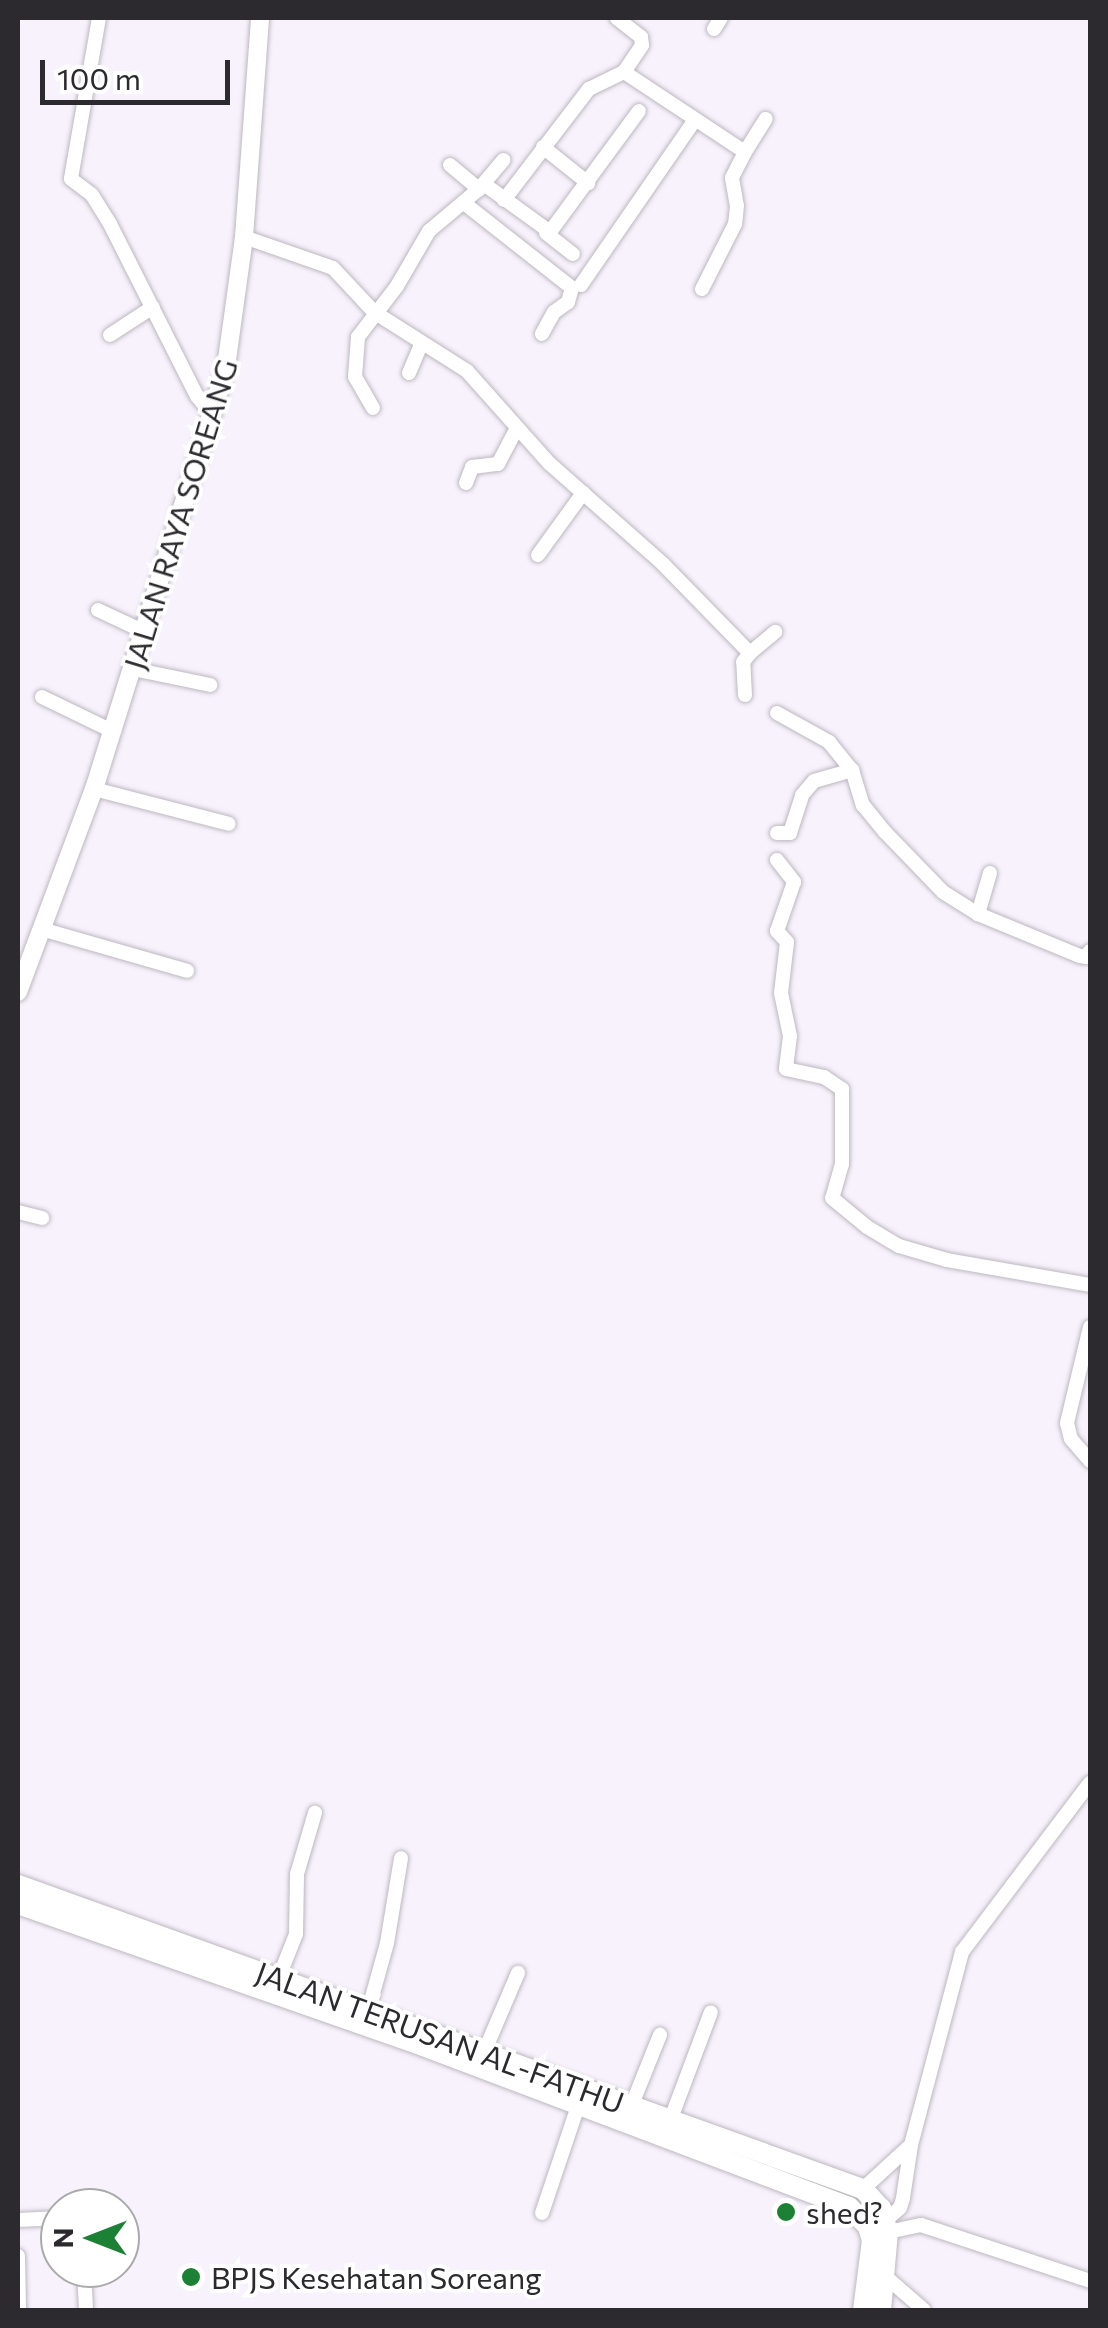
<!DOCTYPE html>
<style>
body{margin:0}
#map{position:relative;width:1108px;height:2328px;overflow:hidden;background:#f8f2fc;font-family:Commissioner,sans-serif}
div>[style]{position:absolute}
.roads{filter:drop-shadow(0 0 2px #bdb7c0) drop-shadow(0 0 2px #bdb7c0)}
.minor>*{height:14px;margin:-7px;padding:0 7px;transform-origin:7px;border-radius:7px;background:#fff}
.major>*{height:18px;margin:-9px;padding:0 9px;transform-origin:9px;border-radius:9px;background:#fff}
.highway>*{height:20px;margin:-10px;padding:0 10px;transform-origin:10px;border-radius:10px;background:#fff}
.dots>*{width:28px;height:28px;translate:-50% -50%;box-sizing:border-box;border:5px solid #fff;border-radius:50%}
span{translate:-50% -50%;white-space:nowrap;text-align:center;line-height:1.15;-webkit-text-stroke:8px #fff;paint-order:stroke}
.street-label{font-size:30px;color:#2c2a2e}
.poi-label{font-size:30px;color:#2c2a2e}
.left{translate:0 -50%;text-align:left}
.frame{position:absolute;inset:0;border:20px solid #2c2a2e;pointer-events:none}
.north{position:absolute;left:40px;top:2188px;width:100px;height:100px;box-sizing:border-box;background:#fff;border:2px solid #abaaab;border-radius:50%;rotate:270deg;font-size:28px;font-weight:700;line-height:40px;text-align:center;color:#2c2a2e}
.north::after{content:'';display:block;margin:auto;width:35px;height:45px;background:#1c8135;clip-path:polygon(50% 0,100% 100%,50% 72%,0 100%)}
.scale{position:absolute;left:40px;top:60px;width:190px;height:45px;box-sizing:border-box;border:5px solid #2c2a2e;border-top:0;padding-left:12px;font-size:30px;line-height:35px;white-space:nowrap;color:#2c2a2e;-webkit-text-stroke:8px #fff;paint-order:stroke}
</style>
<div id="map">
<div class="roads">
<div class="minor">
<div style="left:99px;top:18px;width:163px;rotate:99.9deg"></div>
<div style="left:71px;top:179px;width:26px;rotate:37deg"></div>
<div style="left:92px;top:195px;width:34px;rotate:58deg"></div>
<div style="left:110px;top:224px;width:193px;rotate:63.2deg"></div>
<div style="left:197px;top:396px;width:26px;rotate:51deg"></div>
<div style="left:714px;top:29px;width:13px;rotate:-58deg"></div>
<div style="left:624px;top:72px;width:145px;rotate:33.5deg"></div>
<div style="left:745px;top:152px;width:29px;rotate:117deg"></div>
<div style="left:732px;top:178px;width:28px;rotate:80deg"></div>
<div style="left:737px;top:206px;width:18px;rotate:96deg"></div>
<div style="left:735px;top:224px;width:73px;rotate:116.9deg"></div>
<div style="left:543px;top:147px;width:58px;rotate:38.7deg"></div>
<div style="left:745px;top:152px;width:39px;rotate:-58deg"></div>
<div style="left:450px;top:165px;width:38px;rotate:40deg"></div>
<div style="left:484px;top:184px;width:82px;rotate:36deg"></div>
<div style="left:550px;top:232px;width:150px;rotate:-53.7deg"></div>
<div style="left:504px;top:200px;width:140px;rotate:-52.6deg"></div>
<div style="left:589px;top:89px;width:39px;rotate:-26deg"></div>
<div style="left:624px;top:72px;width:32px;rotate:-56deg"></div>
<div style="left:642px;top:45px;width:8px;rotate:-97deg"></div>
<div style="left:641px;top:37px;width:31px;rotate:-142deg"></div>
<div style="left:464px;top:203px;width:137px;rotate:38.2deg"></div>
<div style="left:572px;top:288px;width:15px;rotate:106deg"></div>
<div style="left:568px;top:302px;width:17px;rotate:144deg"></div>
<div style="left:554px;top:312px;width:25px;rotate:119deg"></div>
<div style="left:546px;top:233px;width:34px;rotate:38deg"></div>
<div style="left:244px;top:237px;width:94px;rotate:19.2deg"></div>
<div style="left:333px;top:268px;width:60px;rotate:47deg"></div>
<div style="left:374px;top:312px;width:110px;rotate:32.4deg"></div>
<div style="left:467px;top:371px;width:123px;rotate:48.3deg"></div>
<div style="left:549px;top:463px;width:152px;rotate:41.5deg"></div>
<div style="left:663px;top:564px;width:124px;rotate:45.7deg"></div>
<div style="left:750px;top:653px;width:33px;rotate:-40deg"></div>
<div style="left:581px;top:285px;width:201px;rotate:-55.4deg"></div>
<div style="left:110px;top:335px;width:51px;rotate:-33.1deg"></div>
<div style="left:409px;top:373px;width:30px;rotate:-67deg"></div>
<div style="left:373px;top:408px;width:36px;rotate:-120deg"></div>
<div style="left:355px;top:377px;width:40px;rotate:-85.7deg"></div>
<div style="left:358px;top:337px;width:64px;rotate:-52.6deg"></div>
<div style="left:397px;top:286px;width:64px;rotate:-59.8deg"></div>
<div style="left:429px;top:231px;width:65px;rotate:-40deg"></div>
<div style="left:479px;top:189px;width:38px;rotate:-50deg"></div>
<div style="left:466px;top:483px;width:17px;rotate:-69deg"></div>
<div style="left:472px;top:467px;width:26px;rotate:-7deg"></div>
<div style="left:498px;top:464px;width:41px;rotate:-62.2deg"></div>
<div style="left:538px;top:555px;width:77px;rotate:-54deg"></div>
<div style="left:98px;top:610px;width:52px;rotate:25.1deg"></div>
<div style="left:133px;top:669px;width:79px;rotate:11.7deg"></div>
<div style="left:745px;top:695px;width:33px;rotate:-93deg"></div>
<div style="left:743px;top:662px;width:11px;rotate:-52deg"></div>
<div style="left:42px;top:697px;width:78px;rotate:25.9deg"></div>
<div style="left:777px;top:713px;width:60px;rotate:29.1deg"></div>
<div style="left:829px;top:742px;width:36px;rotate:51deg"></div>
<div style="left:94px;top:789px;width:139px;rotate:14.5deg"></div>
<div style="left:777px;top:833px;width:13px"></div>
<div style="left:790px;top:833px;width:40px;rotate:-72deg"></div>
<div style="left:802px;top:795px;width:18px;rotate:-49deg"></div>
<div style="left:814px;top:781px;width:40px;rotate:-16deg"></div>
<div style="left:852px;top:770px;width:37px;rotate:73deg"></div>
<div style="left:863px;top:805px;width:35px;rotate:51deg"></div>
<div style="left:885px;top:832px;width:83px;rotate:46deg"></div>
<div style="left:943px;top:892px;width:41px;rotate:32.2deg"></div>
<div style="left:777px;top:860px;width:28px;rotate:52deg"></div>
<div style="left:794px;top:882px;width:52px;rotate:109.1deg"></div>
<div style="left:777px;top:931px;width:15px;rotate:48deg"></div>
<div style="left:787px;top:942px;width:51px;rotate:96.7deg"></div>
<div style="left:781px;top:993px;width:44px;rotate:78.2deg"></div>
<div style="left:790px;top:1036px;width:33px;rotate:97deg"></div>
<div style="left:786px;top:1069px;width:39px;rotate:12deg"></div>
<div style="left:824px;top:1077px;width:22px;rotate:34deg"></div>
<div style="left:842px;top:1089px;width:75px;rotate:90deg"></div>
<div style="left:842px;top:1164px;width:35px;rotate:106deg"></div>
<div style="left:832px;top:1198px;width:45px;rotate:39.6deg"></div>
<div style="left:867px;top:1227px;width:37px;rotate:31deg"></div>
<div style="left:899px;top:1246px;width:50px;rotate:16.3deg"></div>
<div style="left:947px;top:1260px;width:145px;rotate:9.9deg"></div>
<div style="left:990px;top:873px;width:43px;rotate:106.3deg"></div>
<div style="left:978px;top:914px;width:110px;rotate:22.4deg"></div>
<div style="left:1080px;top:956px;width:6px;rotate:9deg"></div>
<div style="left:1086px;top:957px;width:7px;rotate:-56deg"></div>
<div style="left:41px;top:929px;width:152px;rotate:16deg"></div>
<div style="left:18px;top:1212px;width:25px;rotate:14deg"></div>
<div style="left:1090px;top:1327px;width:99px;rotate:103.5deg"></div>
<div style="left:1067px;top:1423px;width:16px;rotate:76deg"></div>
<div style="left:1071px;top:1439px;width:29px;rotate:49deg"></div>
<div style="left:279px;top:1977px;width:46px;rotate:-68.4deg"></div>
<div style="left:296px;top:1934px;width:60px;rotate:-89deg"></div>
<div style="left:297px;top:1874px;width:64px;rotate:-73.6deg"></div>
<div style="left:369px;top:2008px;width:67px;rotate:-74.5deg"></div>
<div style="left:387px;top:1943px;width:86px;rotate:-80.6deg"></div>
<div style="left:485px;top:2050px;width:84px;rotate:-66.8deg"></div>
<div style="left:631px;top:2107px;width:78px;rotate:-68.1deg"></div>
<div style="left:670px;top:2121px;width:116px;rotate:-69.4deg"></div>
<div style="left:863px;top:2189px;width:64px;rotate:-42.5deg"></div>
<div style="left:542px;top:2213px;width:119px;rotate:-71.4deg"></div>
<div style="left:18px;top:2220px;width:42px;rotate:-2.7deg"></div>
<div style="left:886px;top:2220px;width:18px;rotate:-41deg"></div>
<div style="left:900px;top:2208px;width:10px;rotate:-73deg"></div>
<div style="left:903px;top:2198px;width:54px;rotate:-81.4deg"></div>
<div style="left:911px;top:2145px;width:200px;rotate:-75.2deg"></div>
<div style="left:962px;top:1952px;width:212px;rotate:-52.9deg"></div>
<div style="left:888px;top:2232px;width:34px;rotate:-12deg"></div>
<div style="left:921px;top:2225px;width:178px;rotate:18.3deg"></div>
<div style="left:18px;top:2256px;width:54px;rotate:88.9deg"></div>
<div style="left:84px;top:2268px;width:42px;rotate:87.3deg"></div>
<div style="left:886px;top:2277px;width:50px;rotate:41deg"></div>
</div>
<div class="major">
<div style="left:18px;top:992px;width:217px;rotate:-69.5deg"></div>
<div style="left:94px;top:789px;width:442px;rotate:-72.6deg"></div>
<div style="left:226px;top:367px;width:131px;rotate:-82.1deg"></div>
<div style="left:244px;top:237px;width:220px;rotate:-85.8deg"></div>
</div>
<div class="highway">
<div style="left:18px;top:1885px;width:898px;rotate:19.79deg"></div>
<div style="left:863px;top:2189px;width:26px;rotate:47deg"></div>
<div style="left:881px;top:2208px;width:25px;rotate:74deg"></div>
<div style="left:888px;top:2232px;width:78px;rotate:95.1deg"></div>
<div style="left:18px;top:1904px;width:429px;rotate:19.3deg"></div>
<div style="left:423px;top:2046px;width:455px;rotate:20.7deg"></div>
<div style="left:849px;top:2207px;width:28px;rotate:46deg"></div>
<div style="left:868px;top:2227px;width:14px;rotate:73deg"></div>
<div style="left:872px;top:2240px;width:71px;rotate:97.3deg"></div>
</div>
</div>
<div class="dots">
<div style="left:786px;top:2212px;background:#1c8135"></div>
<div style="left:191px;top:2277px;background:#1c8135"></div>
</div>
<div class="street-label">
<span style="left:180px;top:514px;rotate:-73deg">JALAN RAYA SOREANG</span>
<span style="left:440px;top:2037px;rotate:20deg">JALAN TERUSAN AL-FATHU</span>
</div>
<div class="poi-label">
<span class="left" style="left:806px;top:2212px">shed?</span>
<span class="left" style="left:211px;top:2277px">BPJS Kesehatan Soreang</span>
</div>
<div class="frame"></div>
<div class="north">N</div>
<div class="scale">100 m</div>
</div>
